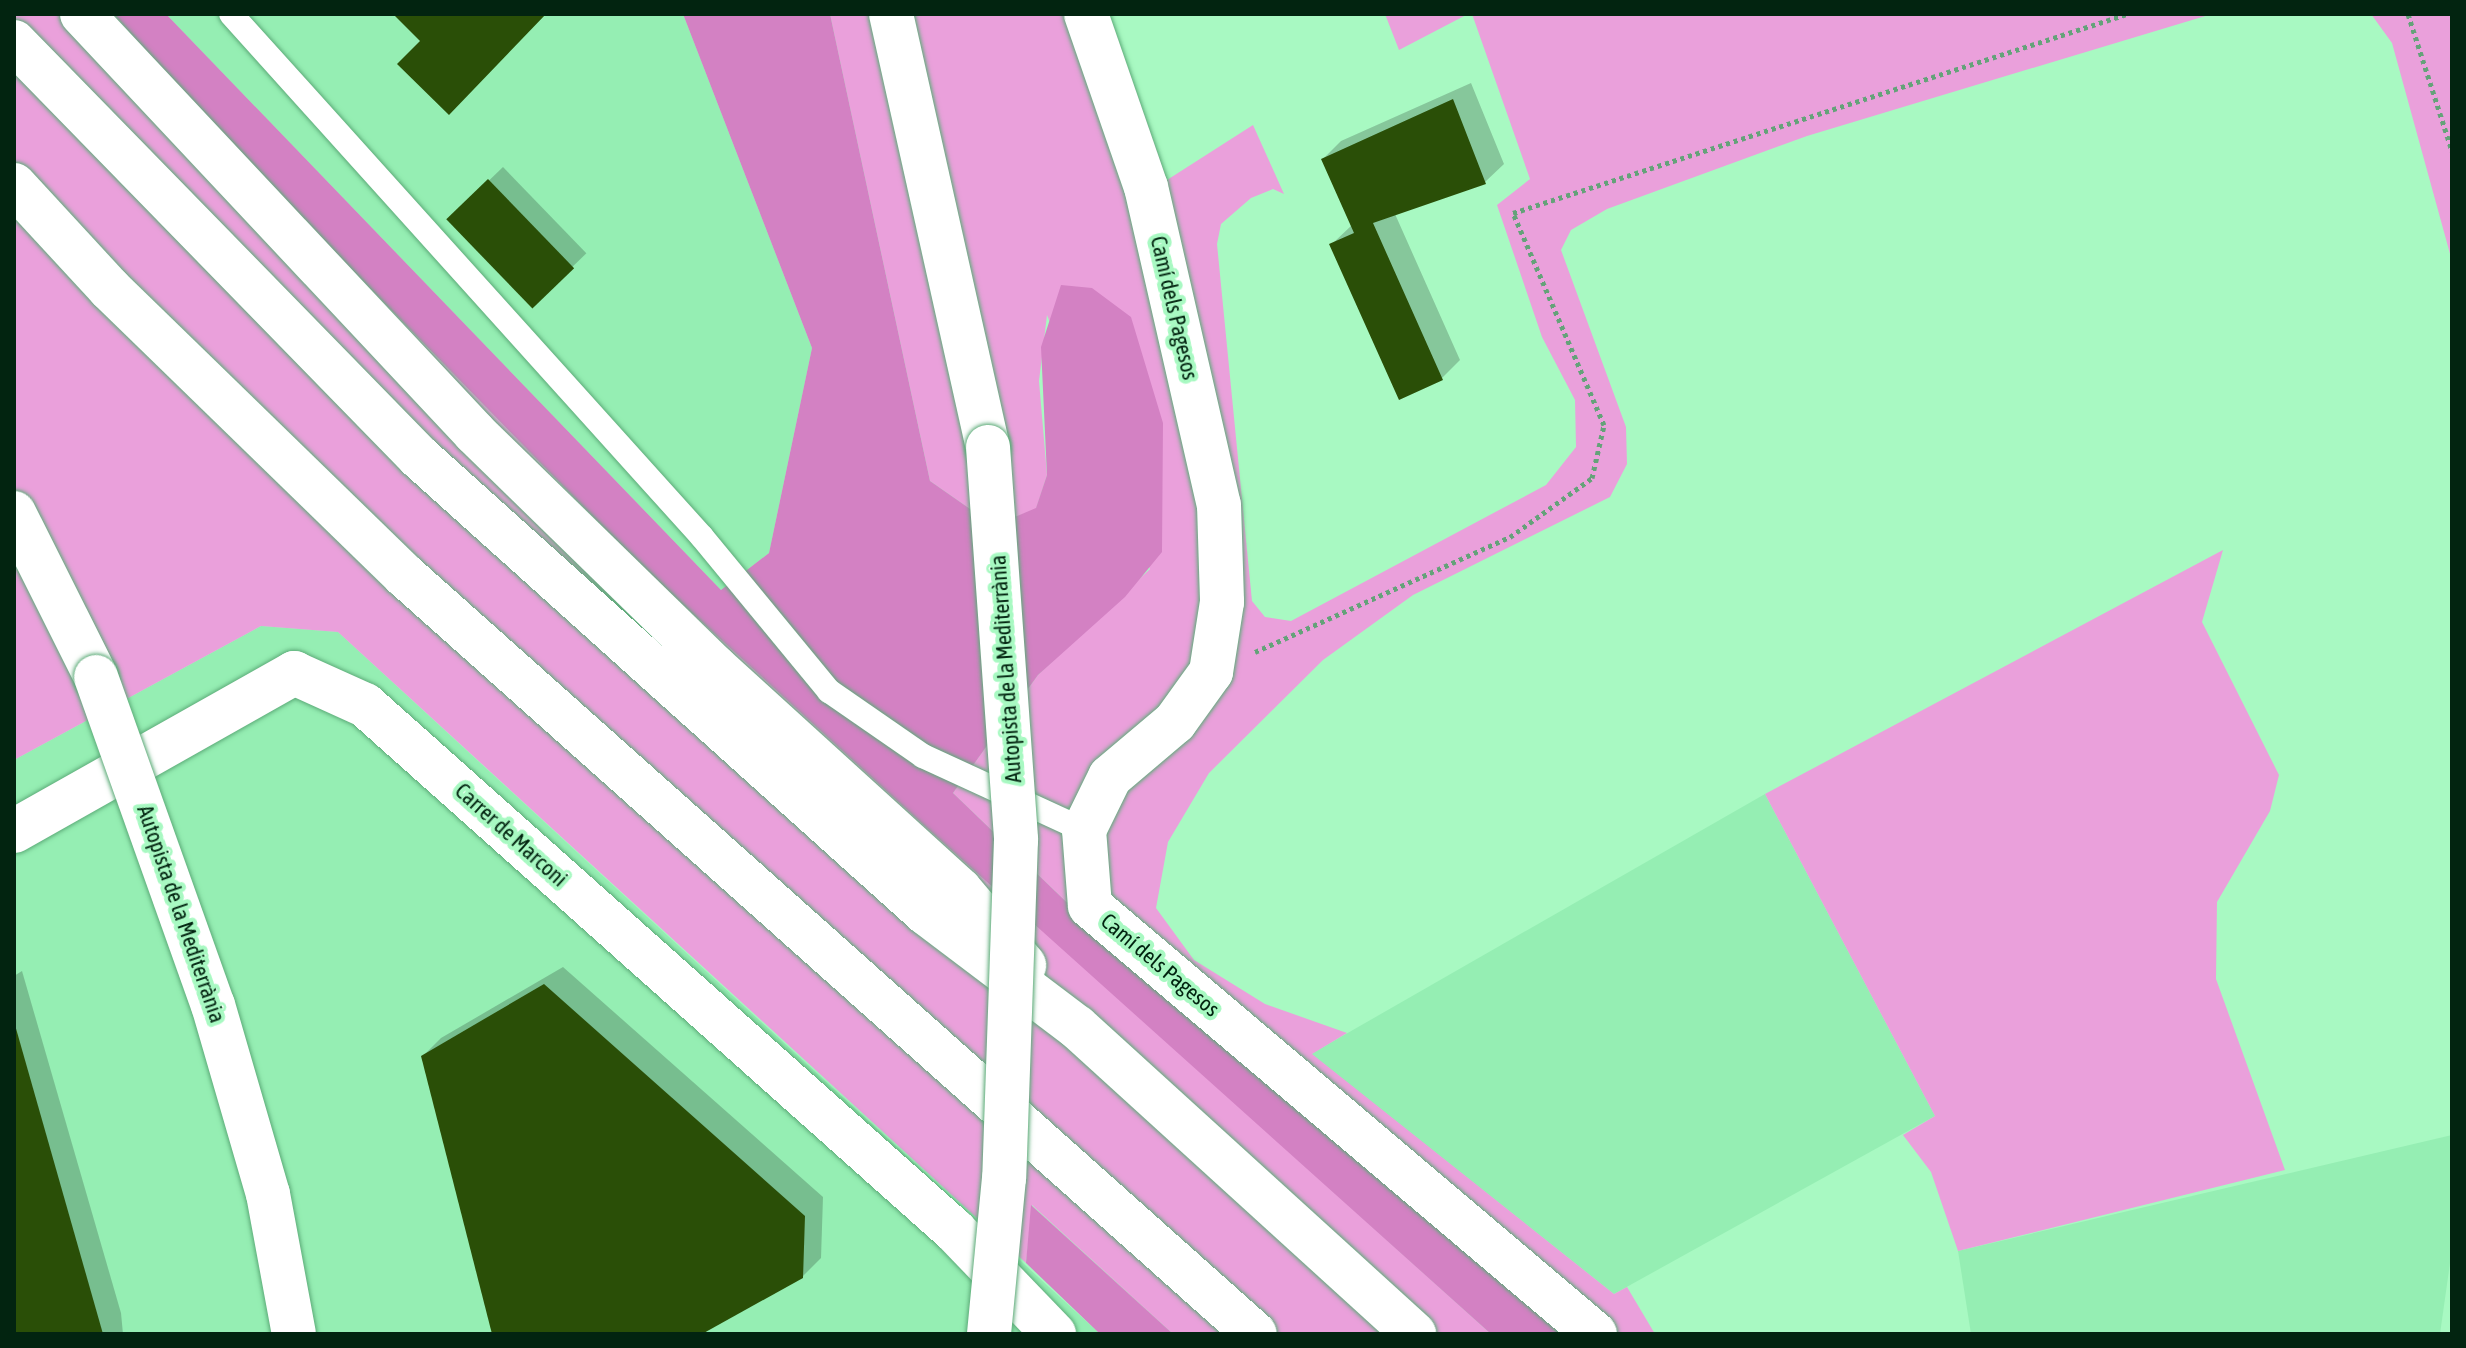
<!DOCTYPE html>
<meta charset="utf-8">
<style>
body{margin:0}
#map{position:relative;width:2466px;height:1348px;overflow:hidden;background:#a8f9c2;font-family:"Asap Condensed",sans-serif}
div>[style]{position:absolute}
.built>*{inset:0;background:#95eeb3}
.green>*{inset:0;background:#eaa0db}
.forest>*{inset:0;background:#d381c3}
.shadow>*{inset:0;background:#0003;transform-origin:0 0}
.building>*{inset:0;background:#2a4f07;transform-origin:0 0}
.path>*{height:5px;margin-top:-2.5px;transform-origin:0;background:repeating-linear-gradient(90deg,#64a279 0 4px,transparent 0 8px)}
.roads{filter:drop-shadow(0 0 2px #5cab78) drop-shadow(0 0 2px #5cab78)}
.service>*{height:24px;margin:-12px;padding:0 12px;transform-origin:12px;border-radius:12px;background:#fff}
.minor>*{height:44px;margin:-22px;padding:0 22px;transform-origin:22px;border-radius:22px;background:#fff}
.motorway>*{height:44px;margin:-22px;padding:0 22px;transform-origin:22px;border-radius:22px;background:#fff}
.bridges{filter:drop-shadow(0 0 2px #5cab78) drop-shadow(0 0 2px #5cab78)}
.motorway-bridge>*{height:44px;margin:-22px;padding:0 22px;transform-origin:22px;border-radius:22px;background:#fff}
span{translate:-50% -50%;white-space:nowrap;text-align:center;line-height:1.15;-webkit-text-stroke:8px #a8f9c2;paint-order:stroke}
.street-label{font-size:22px;color:#022410}
.frame{position:absolute;inset:0;border:16px solid #022410;pointer-events:none}
</style>
<div id="map">
<div class="built">
<div style="clip-path:polygon(166px 14px,683px 14px,812px 348px,769px 553px,721px 590px)"></div>
<div style="clip-path:polygon(261px 626px,338px 632px,1100px 1334px,14px 1334px,14px 760px)"></div>
<div style="clip-path:polygon(1765px 794px,1935px 1116px,1614px 1294px,1311px 1054px)"></div>
<div style="clip-path:polygon(2452px 1135px,2452px 1249px,2440px 1334px,1971px 1334px,1958px 1251px)"></div>
</div>
<div class="green">
<div style="clip-path:polygon(14px 14px,114px 14px,195px 109px,645px 570px,1491px 1334px,1173px 1334px,1032px 1205px,1026px 1263px,338px 632px,261px 626px,14px 760px)"></div>
<div style="clip-path:polygon(830px 14px,1109px 14px,1167px 180px,1253px 125px,1284px 194px,1273px 189px,1251px 198px,1221px 224px,1217px 244px,1252px 601px,1265px 617px,1291px 621px,1546px 485px,1576px 447px,1575px 400px,1542px 337px,1497px 205px,1530px 179px,1472px 14px,2212px 14px,1807px 136px,1607px 209px,1571px 230px,1561px 250px,1626px 427px,1627px 464px,1610px 497px,1413px 595px,1323px 660px,1209px 773px,1168px 842px,1156px 908px,1194px 960px,1265px 1004px,1347px 1033px,1312px 1054px,1614px 1294px,1627px 1287px,1655px 1334px,1560px 1334px,1467px 1247px,1162px 994px,953px 793px,1038px 675px,1150px 569px,1047px 315px,1039px 381px,1047px 475px,1036px 509px,1005px 521px,973px 511px,930px 481px)"></div>
<div style="clip-path:polygon(1385px 14px,1468px 14px,1399px 50px)"></div>
<div style="clip-path:polygon(2371px 14px,2452px 14px,2452px 261px,2392px 43px)"></div>
<div style="clip-path:polygon(2223px 550px,2202px 622px,2279px 775px,2270px 811px,2217px 902px,2216px 979px,2285px 1170px,1958px 1251px,1931px 1172px,1903px 1135px,1935px 1116px,1765px 794px)"></div>
</div>
<div class="forest">
<div style="clip-path:polygon(114px 14px,166px 14px,721px 590px,769px 553px,812px 348px,683px 14px,830px 14px,930px 481px,973px 511px,1005px 521px,1036px 508px,1047px 475px,1041px 347px,1061px 285px,1092px 288px,1131px 317px,1163px 423px,1162px 552px,1125px 597px,1038px 675px,953px 793px,1162px 994px,1467px 1247px,1560px 1334px,1491px 1334px,927px 828px,645px 570px,195px 109px)"></div>
<div style="clip-path:polygon(1031px 1205px,1173px 1334px,1100px 1334px,1026px 1263px)"></div>
</div>
<div class="shadow">
<div style="clip-path:polygon(1471px 83px,1504px 164px,1485px 182px,1395px 214px,1460px 360px,1442px 378px,1332px 244px,1352px 225px,1323px 159px,1341px 141px)"></div>
<div style="left:503px;top:167px;width:120px;height:75px;rotate:46deg"></div>
<div style="clip-path:polygon(563px 967px,823px 1197px,821px 1258px,802px 1277px,698px 1334px,494px 1334px,423px 1056px,441px 1038px)"></div>
<div style="clip-path:polygon(22px 971px,121px 1313px,123px 1334px,14px 1334px,14px 976px)"></div>
</div>
<div class="building">
<div style="clip-path:polygon(393px 14px,546px 14px,449px 115px,397px 64px,420px 41px)"></div>
<div style="clip-path:polygon(1453px 99px,1486px 184px,1373px 223px,1443px 380px,1399px 400px,1329px 244px,1354px 233px,1321px 159px)"></div>
<div style="left:488px;top:179px;width:124px;height:58px;rotate:46deg"></div>
<div style="clip-path:polygon(544px 984px,805px 1216px,803px 1278px,702px 1334px,492px 1334px,421px 1056px)"></div>
<div style="clip-path:polygon(14px 1025px,15px 1025px,103px 1334px,14px 1334px)"></div>
</div>
<div class="path">
<div style="left:2408px;top:14px;width:144px;rotate:72.2deg"></div>
<div style="left:1255px;top:652px;width:280px;rotate:-24.3deg"></div>
<div style="left:1510px;top:537px;width:101px;rotate:-35.7deg"></div>
<div style="left:1592px;top:478px;width:54px;rotate:-77.2deg"></div>
<div style="left:1604px;top:425px;width:231px;rotate:-113.2deg"></div>
<div style="left:1513px;top:213px;width:645px;rotate:-17.96deg"></div>
</div>
<div class="roads">
<div class="service">
<div style="left:231px;top:14px;width:704px;rotate:47.99deg"></div>
<div style="left:702px;top:537px;width:200px;rotate:50.5deg"></div>
<div style="left:829px;top:691px;width:114px;rotate:34.7deg"></div>
<div style="left:923px;top:756px;width:177px;rotate:24.7deg"></div>
</div>
<div class="minor">
<div style="left:1086px;top:14px;width:183px;rotate:70.9deg"></div>
<div style="left:1146px;top:187px;width:326px;rotate:77.1deg"></div>
<div style="left:1219px;top:505px;width:97px;rotate:88.2deg"></div>
<div style="left:1222px;top:602px;width:71px;rotate:98.9deg"></div>
<div style="left:1211px;top:672px;width:62px;rotate:125.8deg"></div>
<div style="left:1175px;top:722px;width:85px;rotate:139.8deg"></div>
<div style="left:1110px;top:777px;width:59px;rotate:116.1deg"></div>
<div style="left:1084px;top:830px;width:76px;rotate:85.5deg"></div>
<div style="left:1090px;top:906px;width:662px;rotate:40.28deg"></div>
<div style="left:14px;top:831px;width:322px;rotate:-29.4deg"></div>
<div style="left:294px;top:673px;width:78px;rotate:24.3deg"></div>
<div style="left:365px;top:705px;width:790px;rotate:41.72deg"></div>
<div style="left:955px;top:1231px;width:143px;rotate:46.1deg"></div>
</div>
<div class="motorway">
<div style="left:82px;top:14px;width:574px;rotate:46.83deg"></div>
<div style="left:475px;top:433px;width:335px;rotate:44.3deg"></div>
<div style="left:715px;top:667px;width:331px;rotate:42.3deg"></div>
<div style="left:960px;top:890px;width:99px;rotate:49.5deg"></div>
<div style="left:891px;top:14px;width:444px;rotate:77.4deg"></div>
<div style="left:14px;top:42px;width:580px;rotate:45.7deg"></div>
<div style="left:419px;top:457px;width:682px;rotate:41.97deg"></div>
<div style="left:926px;top:913px;width:189px;rotate:37.1deg"></div>
<div style="left:1077px;top:1027px;width:456px;rotate:42.3deg"></div>
<div style="left:14px;top:185px;width:142px;rotate:47.3deg"></div>
<div style="left:110px;top:289px;width:410px;rotate:44.2deg"></div>
<div style="left:404px;top:575px;width:1140px;rotate:41.73deg"></div>
<div style="left:14px;top:513px;width:183px;rotate:63.4deg"></div>
</div>
</div>
<div class="bridges">
<div class="motorway-bridge">
<div style="left:988px;top:447px;width:394px;rotate:85.9deg"></div>
<div style="left:1016px;top:840px;width:338px;rotate:92deg"></div>
<div style="left:1004px;top:1178px;width:157px;rotate:95.5deg"></div>
<div style="left:96px;top:677px;width:348px;rotate:70.4deg"></div>
<div style="left:213px;top:1005px;width:197px;rotate:73.8deg"></div>
<div style="left:268px;top:1194px;width:142px;rotate:79.5deg"></div>
</div>
</div>
<div class="street-label">
<span style="left:1174px;top:308px;rotate:77deg">Camí dels Pagesos</span>
<span style="left:1006px;top:669px;rotate:-94deg">Autopista de la Mediterrània</span>
<span style="left:511px;top:835px;rotate:42deg">Carrer de Marconi</span>
<span style="left:181px;top:914px;rotate:71deg">Autopista de la Mediterrània</span>
<span style="left:1160px;top:965px;rotate:40deg">Camí dels Pagesos</span>
</div>
<div class="frame"></div>
</div>
